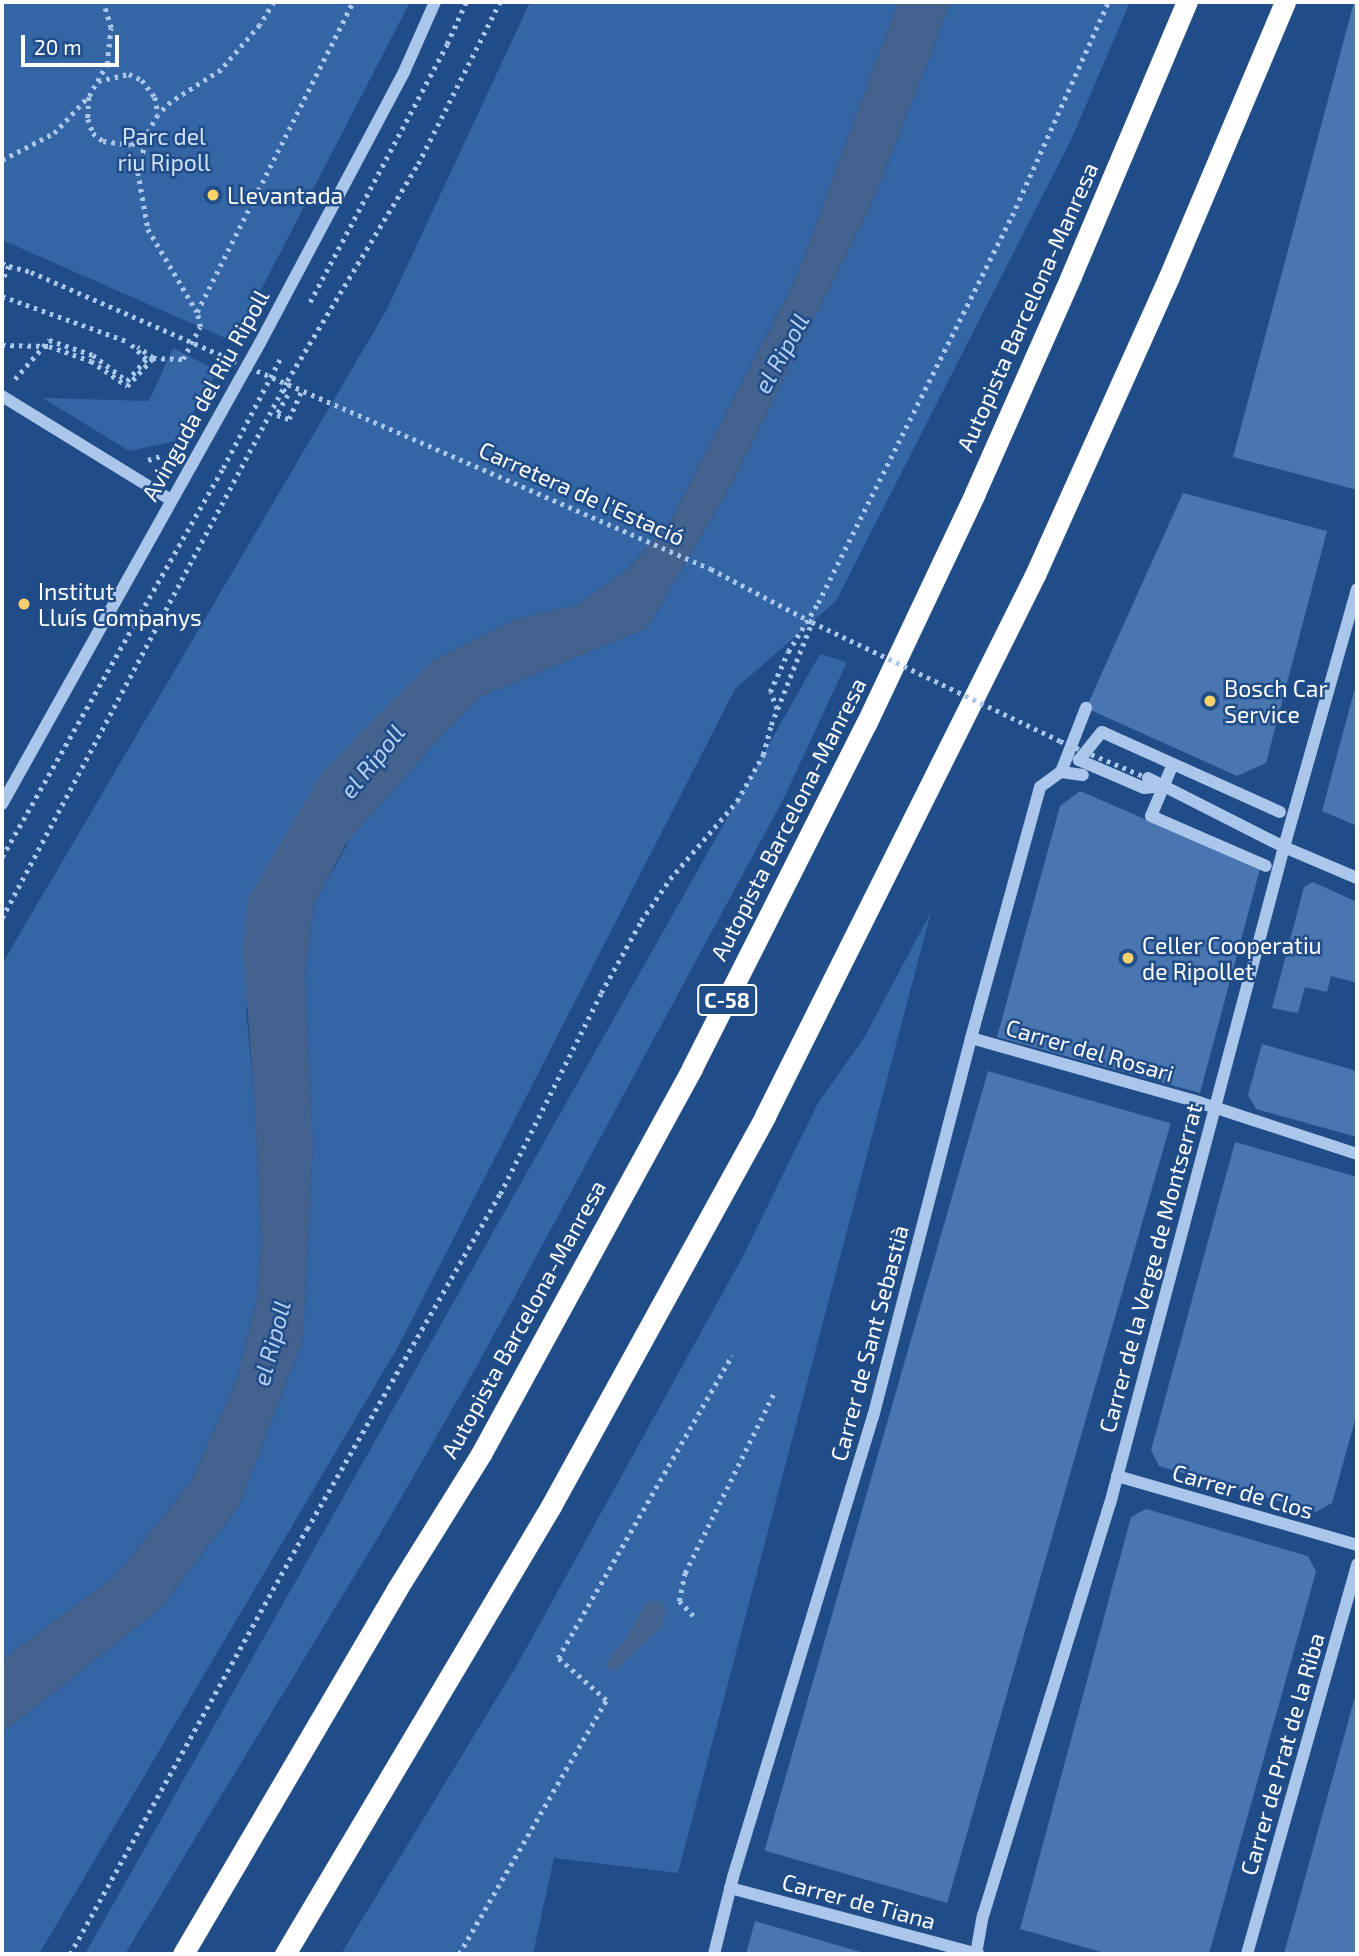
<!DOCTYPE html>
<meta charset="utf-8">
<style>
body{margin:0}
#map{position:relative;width:1359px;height:1956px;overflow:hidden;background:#204c88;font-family:"Exo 2",sans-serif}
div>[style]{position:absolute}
.green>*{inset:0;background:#3465a5}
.water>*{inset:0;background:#43628e}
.building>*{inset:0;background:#4975b0;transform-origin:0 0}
.path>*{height:4.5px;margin-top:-2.25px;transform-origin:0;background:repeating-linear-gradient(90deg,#aac6ea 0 3.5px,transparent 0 8.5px)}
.minor>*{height:12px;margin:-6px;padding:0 6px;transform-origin:6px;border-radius:6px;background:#aac6ea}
.highway>*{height:21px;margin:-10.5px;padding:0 10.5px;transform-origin:10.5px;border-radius:10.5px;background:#fff}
.path-bridge>*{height:4.5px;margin-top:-2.25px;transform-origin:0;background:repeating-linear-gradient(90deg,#aac6ea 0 3.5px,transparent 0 8.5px)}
.dots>*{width:19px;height:19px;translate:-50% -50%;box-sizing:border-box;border:4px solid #204c88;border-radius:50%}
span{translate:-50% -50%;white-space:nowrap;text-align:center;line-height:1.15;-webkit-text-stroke:5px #204c88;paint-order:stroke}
.shield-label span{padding:2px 5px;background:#204c88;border:2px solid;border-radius:5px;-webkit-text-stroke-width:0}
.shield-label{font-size:21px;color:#fff;font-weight:700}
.park-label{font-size:23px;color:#cfe1f8}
.poi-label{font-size:23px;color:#fff}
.left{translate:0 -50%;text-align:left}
.street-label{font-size:23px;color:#fff}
.water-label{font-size:24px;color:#b6d0f2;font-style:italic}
.frame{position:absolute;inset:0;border:4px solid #fff;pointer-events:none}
.scale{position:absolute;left:21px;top:35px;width:98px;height:32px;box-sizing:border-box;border:4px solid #fff;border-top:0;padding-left:9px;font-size:21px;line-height:24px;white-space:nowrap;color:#fff;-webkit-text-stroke:5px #204c88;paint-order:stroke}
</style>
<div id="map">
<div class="green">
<div style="clip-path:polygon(2px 2px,410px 2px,234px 342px,2px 240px)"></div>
<div style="clip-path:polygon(530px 2px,898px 2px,795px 280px,670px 521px,628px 569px,576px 605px,519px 618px,433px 660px,246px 1008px,255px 1108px,261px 1240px,257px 1298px,235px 1384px,191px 1481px,115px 1576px,2px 1660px,2px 964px,386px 311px)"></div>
<div style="clip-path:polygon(951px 2px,1130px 2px,1072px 138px,836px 601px,735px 689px,399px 1345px,39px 1954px,2px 1954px,2px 1733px,160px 1609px,239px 1506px,303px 1339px,313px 1145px,305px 975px,314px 904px,348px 843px,345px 844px,446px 731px,482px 696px,647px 628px,730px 487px,875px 197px)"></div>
<div style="clip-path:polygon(173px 348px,218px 371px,176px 441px,129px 451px,43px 398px,149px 401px)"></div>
<div style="clip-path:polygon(820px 654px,847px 662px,784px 798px,478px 1364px,389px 1519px,125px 1954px,85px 1954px)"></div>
<div style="clip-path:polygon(931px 912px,678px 1873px,554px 1858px,533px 1954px,341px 1954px,517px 1665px,742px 1258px,817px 1105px,865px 1036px)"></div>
</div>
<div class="water">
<div style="clip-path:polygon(898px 2px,951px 2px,875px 197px,730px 487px,647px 628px,482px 696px,446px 731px,347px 842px,314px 904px,305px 975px,313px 1145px,303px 1339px,239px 1506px,160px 1609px,2px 1733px,2px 1660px,115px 1576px,191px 1481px,235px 1384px,257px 1298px,261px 1240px,255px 1108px,243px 949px,248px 898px,323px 771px,433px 660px,519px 618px,576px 605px,628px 569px,670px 521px,795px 280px)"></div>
<div style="clip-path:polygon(652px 1600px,662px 1602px,666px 1612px,661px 1627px,614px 1672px,604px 1665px,627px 1637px,645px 1603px)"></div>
</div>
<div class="building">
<div style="clip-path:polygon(1354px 2px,1357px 2px,1357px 490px,1233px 457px)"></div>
<div style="clip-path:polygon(1183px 493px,1327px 531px,1266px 763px,1237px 776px,1086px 708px)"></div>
<div style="clip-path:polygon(1356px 684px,1357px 684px,1357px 826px,1322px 811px)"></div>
<div style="clip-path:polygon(1080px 791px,1260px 869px,1200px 1093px,997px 1037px,1060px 806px)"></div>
<div style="clip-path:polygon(1313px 882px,1357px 902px,1357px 983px,1331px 976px,1327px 992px,1305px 987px,1298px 1013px,1272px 1008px,1304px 887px)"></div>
<div style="clip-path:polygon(1262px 1044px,1357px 1071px,1357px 1137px,1256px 1109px,1248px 1095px)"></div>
<div style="left:988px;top:1071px;width:190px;height:811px;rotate:16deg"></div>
<div style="clip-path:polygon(1235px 1142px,1357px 1177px,1357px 1413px,1332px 1503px,1316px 1512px,1159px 1466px,1151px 1450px)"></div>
<div style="clip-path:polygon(1146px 1509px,1308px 1556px,1316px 1572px,1209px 1954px,1108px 1954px,1020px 1929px,1131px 1517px)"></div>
<div style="clip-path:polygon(1356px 1693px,1357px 1954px,1284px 1954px)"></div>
<div style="clip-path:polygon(755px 1921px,867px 1954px,746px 1954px)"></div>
</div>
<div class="path">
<div style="left:274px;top:2px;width:27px;rotate:121deg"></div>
<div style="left:260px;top:25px;width:60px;rotate:130.9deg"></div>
<div style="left:221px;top:70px;width:59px;rotate:147.4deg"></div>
<div style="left:171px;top:102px;width:18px;rotate:135deg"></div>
<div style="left:158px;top:115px;width:21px;rotate:119deg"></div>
<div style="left:148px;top:133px;width:40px;rotate:104.4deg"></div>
<div style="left:138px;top:172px;width:58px;rotate:80deg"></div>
<div style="left:148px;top:229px;width:96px;rotate:59.4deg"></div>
<div style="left:197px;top:312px;width:347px;rotate:-63.3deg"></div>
<div style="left:98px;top:81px;width:32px;rotate:-13deg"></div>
<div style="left:129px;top:74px;width:14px;rotate:25deg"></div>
<div style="left:142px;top:80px;width:21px;rotate:53deg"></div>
<div style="left:155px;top:97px;width:17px;rotate:80deg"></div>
<div style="left:89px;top:97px;width:22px;rotate:93deg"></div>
<div style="left:88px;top:119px;width:15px;rotate:70deg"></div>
<div style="left:93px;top:133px;width:13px;rotate:39deg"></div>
<div style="left:103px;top:141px;width:28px;rotate:8deg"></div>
<div style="left:131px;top:145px;width:21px;rotate:-35deg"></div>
<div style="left:2px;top:160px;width:59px;rotate:-27.4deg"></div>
<div style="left:54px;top:133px;width:51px;rotate:-46.6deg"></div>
<div style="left:89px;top:96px;width:37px;rotate:-61deg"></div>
<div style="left:107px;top:64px;width:36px;rotate:-84deg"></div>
<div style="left:111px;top:28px;width:27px;rotate:-107deg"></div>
<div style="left:2px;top:263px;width:8px;rotate:23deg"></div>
<div style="left:9px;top:266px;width:17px;rotate:114deg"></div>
<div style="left:2px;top:296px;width:135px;rotate:19.9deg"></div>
<div style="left:310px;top:302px;width:292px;rotate:-62deg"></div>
<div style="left:447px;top:44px;width:46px;rotate:-65.7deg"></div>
<div style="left:2px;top:345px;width:47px;rotate:1.2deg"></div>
<div style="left:49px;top:346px;width:45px;rotate:19.7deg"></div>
<div style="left:91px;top:361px;width:44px;rotate:34.8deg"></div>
<div style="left:127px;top:386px;width:38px;rotate:-47deg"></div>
<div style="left:153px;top:358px;width:19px;rotate:-145deg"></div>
<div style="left:153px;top:358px;width:30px;rotate:2deg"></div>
<div style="left:183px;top:359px;width:36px;rotate:-62deg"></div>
<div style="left:200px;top:327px;width:15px;rotate:-101deg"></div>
<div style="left:15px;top:379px;width:52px;rotate:-48.9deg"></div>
<div style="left:49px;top:340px;width:46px;rotate:18.8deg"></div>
<div style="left:93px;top:355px;width:43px;rotate:37.4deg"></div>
<div style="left:127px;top:381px;width:29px;rotate:-49deg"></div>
<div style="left:146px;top:359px;width:25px;rotate:-137deg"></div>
<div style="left:283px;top:389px;width:8px;rotate:50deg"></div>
<div style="left:288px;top:395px;width:23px;rotate:119deg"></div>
<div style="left:277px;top:415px;width:13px;rotate:18deg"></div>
<div style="left:289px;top:419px;width:32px;rotate:-66deg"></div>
<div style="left:148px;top:460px;width:14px;rotate:-17deg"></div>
<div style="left:777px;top:709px;width:18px;rotate:-112deg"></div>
<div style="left:770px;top:692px;width:44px;rotate:-65.8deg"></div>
<div style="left:788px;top:652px;width:57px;rotate:-58.5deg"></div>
<div style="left:818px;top:603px;width:433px;rotate:-63.4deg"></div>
<div style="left:1012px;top:216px;width:235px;rotate:-65.8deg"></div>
<div style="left:2px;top:857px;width:447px;rotate:-60.4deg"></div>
<div style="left:223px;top:468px;width:123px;rotate:-62.4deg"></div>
<div style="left:2px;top:918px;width:608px;rotate:-62.04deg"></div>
<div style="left:287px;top:381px;width:253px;rotate:-58.9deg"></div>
<div style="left:418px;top:164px;width:182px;rotate:-63.2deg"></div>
<div style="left:693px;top:1616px;width:21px;rotate:-133deg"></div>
<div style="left:679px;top:1601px;width:29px;rotate:-78deg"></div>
<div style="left:685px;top:1573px;width:199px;rotate:-63.7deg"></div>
<div style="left:70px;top:1954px;width:487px;rotate:-60.9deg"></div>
<div style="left:307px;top:1529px;width:387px;rotate:-60.1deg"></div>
<div style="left:500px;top:1194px;width:225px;rotate:-63.3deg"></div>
<div style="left:601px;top:993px;width:82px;rotate:-60.9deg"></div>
<div style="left:641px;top:921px;width:51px;rotate:-55.4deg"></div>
<div style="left:670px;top:879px;width:103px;rotate:-49.3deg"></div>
<div style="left:737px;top:801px;width:53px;rotate:-60.5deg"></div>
<div style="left:763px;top:755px;width:31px;rotate:-75deg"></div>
<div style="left:771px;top:725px;width:111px;rotate:-68.3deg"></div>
<div style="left:459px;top:1954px;width:293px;rotate:-59.9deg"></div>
<div style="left:606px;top:1700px;width:64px;rotate:-138.8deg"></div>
<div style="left:558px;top:1658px;width:349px;rotate:-60.1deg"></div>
</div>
<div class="minor">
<div style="left:2px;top:396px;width:198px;rotate:31.6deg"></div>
<div style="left:1173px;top:764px;width:56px;rotate:112.9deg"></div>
<div style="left:1151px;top:816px;width:125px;rotate:23.5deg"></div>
<div style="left:1061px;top:772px;width:69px;rotate:-68.7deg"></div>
<div style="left:1148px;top:778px;width:153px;rotate:26.9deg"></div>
<div style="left:1284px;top:847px;width:79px;rotate:23deg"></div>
<div style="left:1164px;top:786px;width:20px;rotate:174deg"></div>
<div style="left:1144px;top:788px;width:71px;rotate:-156.7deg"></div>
<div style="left:1079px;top:760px;width:36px;rotate:-51deg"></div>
<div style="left:1102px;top:732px;width:195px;rotate:24.2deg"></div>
<div style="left:2px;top:804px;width:528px;rotate:-60.77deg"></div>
<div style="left:260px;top:343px;width:307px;rotate:-62deg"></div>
<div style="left:404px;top:72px;width:77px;rotate:-66.1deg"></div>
<div style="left:971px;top:1038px;width:236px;rotate:15.7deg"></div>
<div style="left:1198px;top:1102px;width:167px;rotate:18.1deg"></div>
<div style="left:1117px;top:1476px;width:250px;rotate:16deg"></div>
<div style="left:730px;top:1888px;width:257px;rotate:14.9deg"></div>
<div style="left:714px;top:1954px;width:79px;rotate:-76.1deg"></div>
<div style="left:733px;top:1877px;width:481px;rotate:-73.1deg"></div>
<div style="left:873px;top:1417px;width:391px;rotate:-75.5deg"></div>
<div style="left:971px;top:1038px;width:260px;rotate:-74.6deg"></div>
<div style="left:1040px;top:787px;width:26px;rotate:-36deg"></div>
<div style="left:1061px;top:772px;width:22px;rotate:8deg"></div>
<div style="left:976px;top:1954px;width:39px;rotate:-80deg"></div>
<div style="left:983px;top:1916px;width:431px;rotate:-72.9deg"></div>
<div style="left:1110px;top:1504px;width:680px;rotate:-75.17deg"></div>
<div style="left:1284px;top:847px;width:268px;rotate:-74.2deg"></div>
<div style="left:1247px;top:1954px;width:405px;rotate:-74.2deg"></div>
</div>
<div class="highway">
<div style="left:183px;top:1954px;width:423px;rotate:-59.6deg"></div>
<div style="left:397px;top:1589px;width:159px;rotate:-58.1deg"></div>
<div style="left:481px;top:1454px;width:440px;rotate:-61.3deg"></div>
<div style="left:692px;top:1068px;width:386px;rotate:-63.2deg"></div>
<div style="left:866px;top:724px;width:255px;rotate:-64.7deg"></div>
<div style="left:975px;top:493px;width:237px;rotate:-66.1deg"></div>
<div style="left:1071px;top:276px;width:298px;rotate:-67.1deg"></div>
<div style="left:285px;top:1954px;width:521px;rotate:-59.3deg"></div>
<div style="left:551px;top:1506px;width:445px;rotate:-61.2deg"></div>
<div style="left:765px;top:1116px;width:605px;rotate:-63.48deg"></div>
<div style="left:1035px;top:575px;width:325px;rotate:-65.8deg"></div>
<div style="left:1168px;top:279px;width:301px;rotate:-67.1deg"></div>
</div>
<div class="path-bridge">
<div style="left:9px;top:266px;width:23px;rotate:15deg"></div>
<div style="left:31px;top:272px;width:742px;rotate:23.59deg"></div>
<div style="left:711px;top:569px;width:114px;rotate:27.7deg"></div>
<div style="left:812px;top:622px;width:275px;rotate:25.6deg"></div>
<div style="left:1060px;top:741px;width:95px;rotate:22.8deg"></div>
</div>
<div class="dots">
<div style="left:213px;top:195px;background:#f8d16b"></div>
<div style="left:24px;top:604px;background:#f8d16b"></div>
<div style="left:1210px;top:701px;background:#f8d16b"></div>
<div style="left:1128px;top:958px;background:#f8d16b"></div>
</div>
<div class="shield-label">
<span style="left:727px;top:1000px">C-58</span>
</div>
<div class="park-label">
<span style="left:164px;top:149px">Parc del<br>riu Ripoll</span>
</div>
<div class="poi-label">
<span class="left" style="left:227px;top:195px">Llevantada</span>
<span class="left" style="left:38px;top:604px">Institut<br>Lluís Companys</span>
<span class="left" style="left:1224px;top:701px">Bosch Car<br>Service</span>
<span class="left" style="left:1142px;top:958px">Celler Cooperatiu<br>de Ripollet</span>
</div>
<div class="street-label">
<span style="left:1027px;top:307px;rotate:-66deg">Autopista Barcelona-Manresa</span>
<span style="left:205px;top:395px;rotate:-61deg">Avinguda del Riu Ripoll</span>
<span style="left:582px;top:493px;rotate:24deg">Carretera de l'Estació</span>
<span style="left:788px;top:819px;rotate:-63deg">Autopista Barcelona-Manresa</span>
<span style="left:1090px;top:1050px;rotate:16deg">Carrer del Rosari</span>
<span style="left:1150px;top:1268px;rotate:-75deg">Carrer de la Verge de Montserrat</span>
<span style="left:523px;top:1319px;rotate:-61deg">Autopista Barcelona-Manresa</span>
<span style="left:869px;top:1343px;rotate:-75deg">Carrer de Sant Sebastià</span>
<span style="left:1243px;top:1491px;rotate:16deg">Carrer de Clos</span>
<span style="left:1282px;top:1754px;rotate:-74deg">Carrer de Prat de la Riba</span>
<span style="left:859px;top:1901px;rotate:15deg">Carrer de Tiana</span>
</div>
<div class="water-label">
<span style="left:781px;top:353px;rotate:-61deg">el Ripoll</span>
<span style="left:372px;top:761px;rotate:-51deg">el Ripoll</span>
<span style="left:271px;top:1343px;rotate:-75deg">el Ripoll</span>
</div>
<div class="frame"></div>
<div class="scale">20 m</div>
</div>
